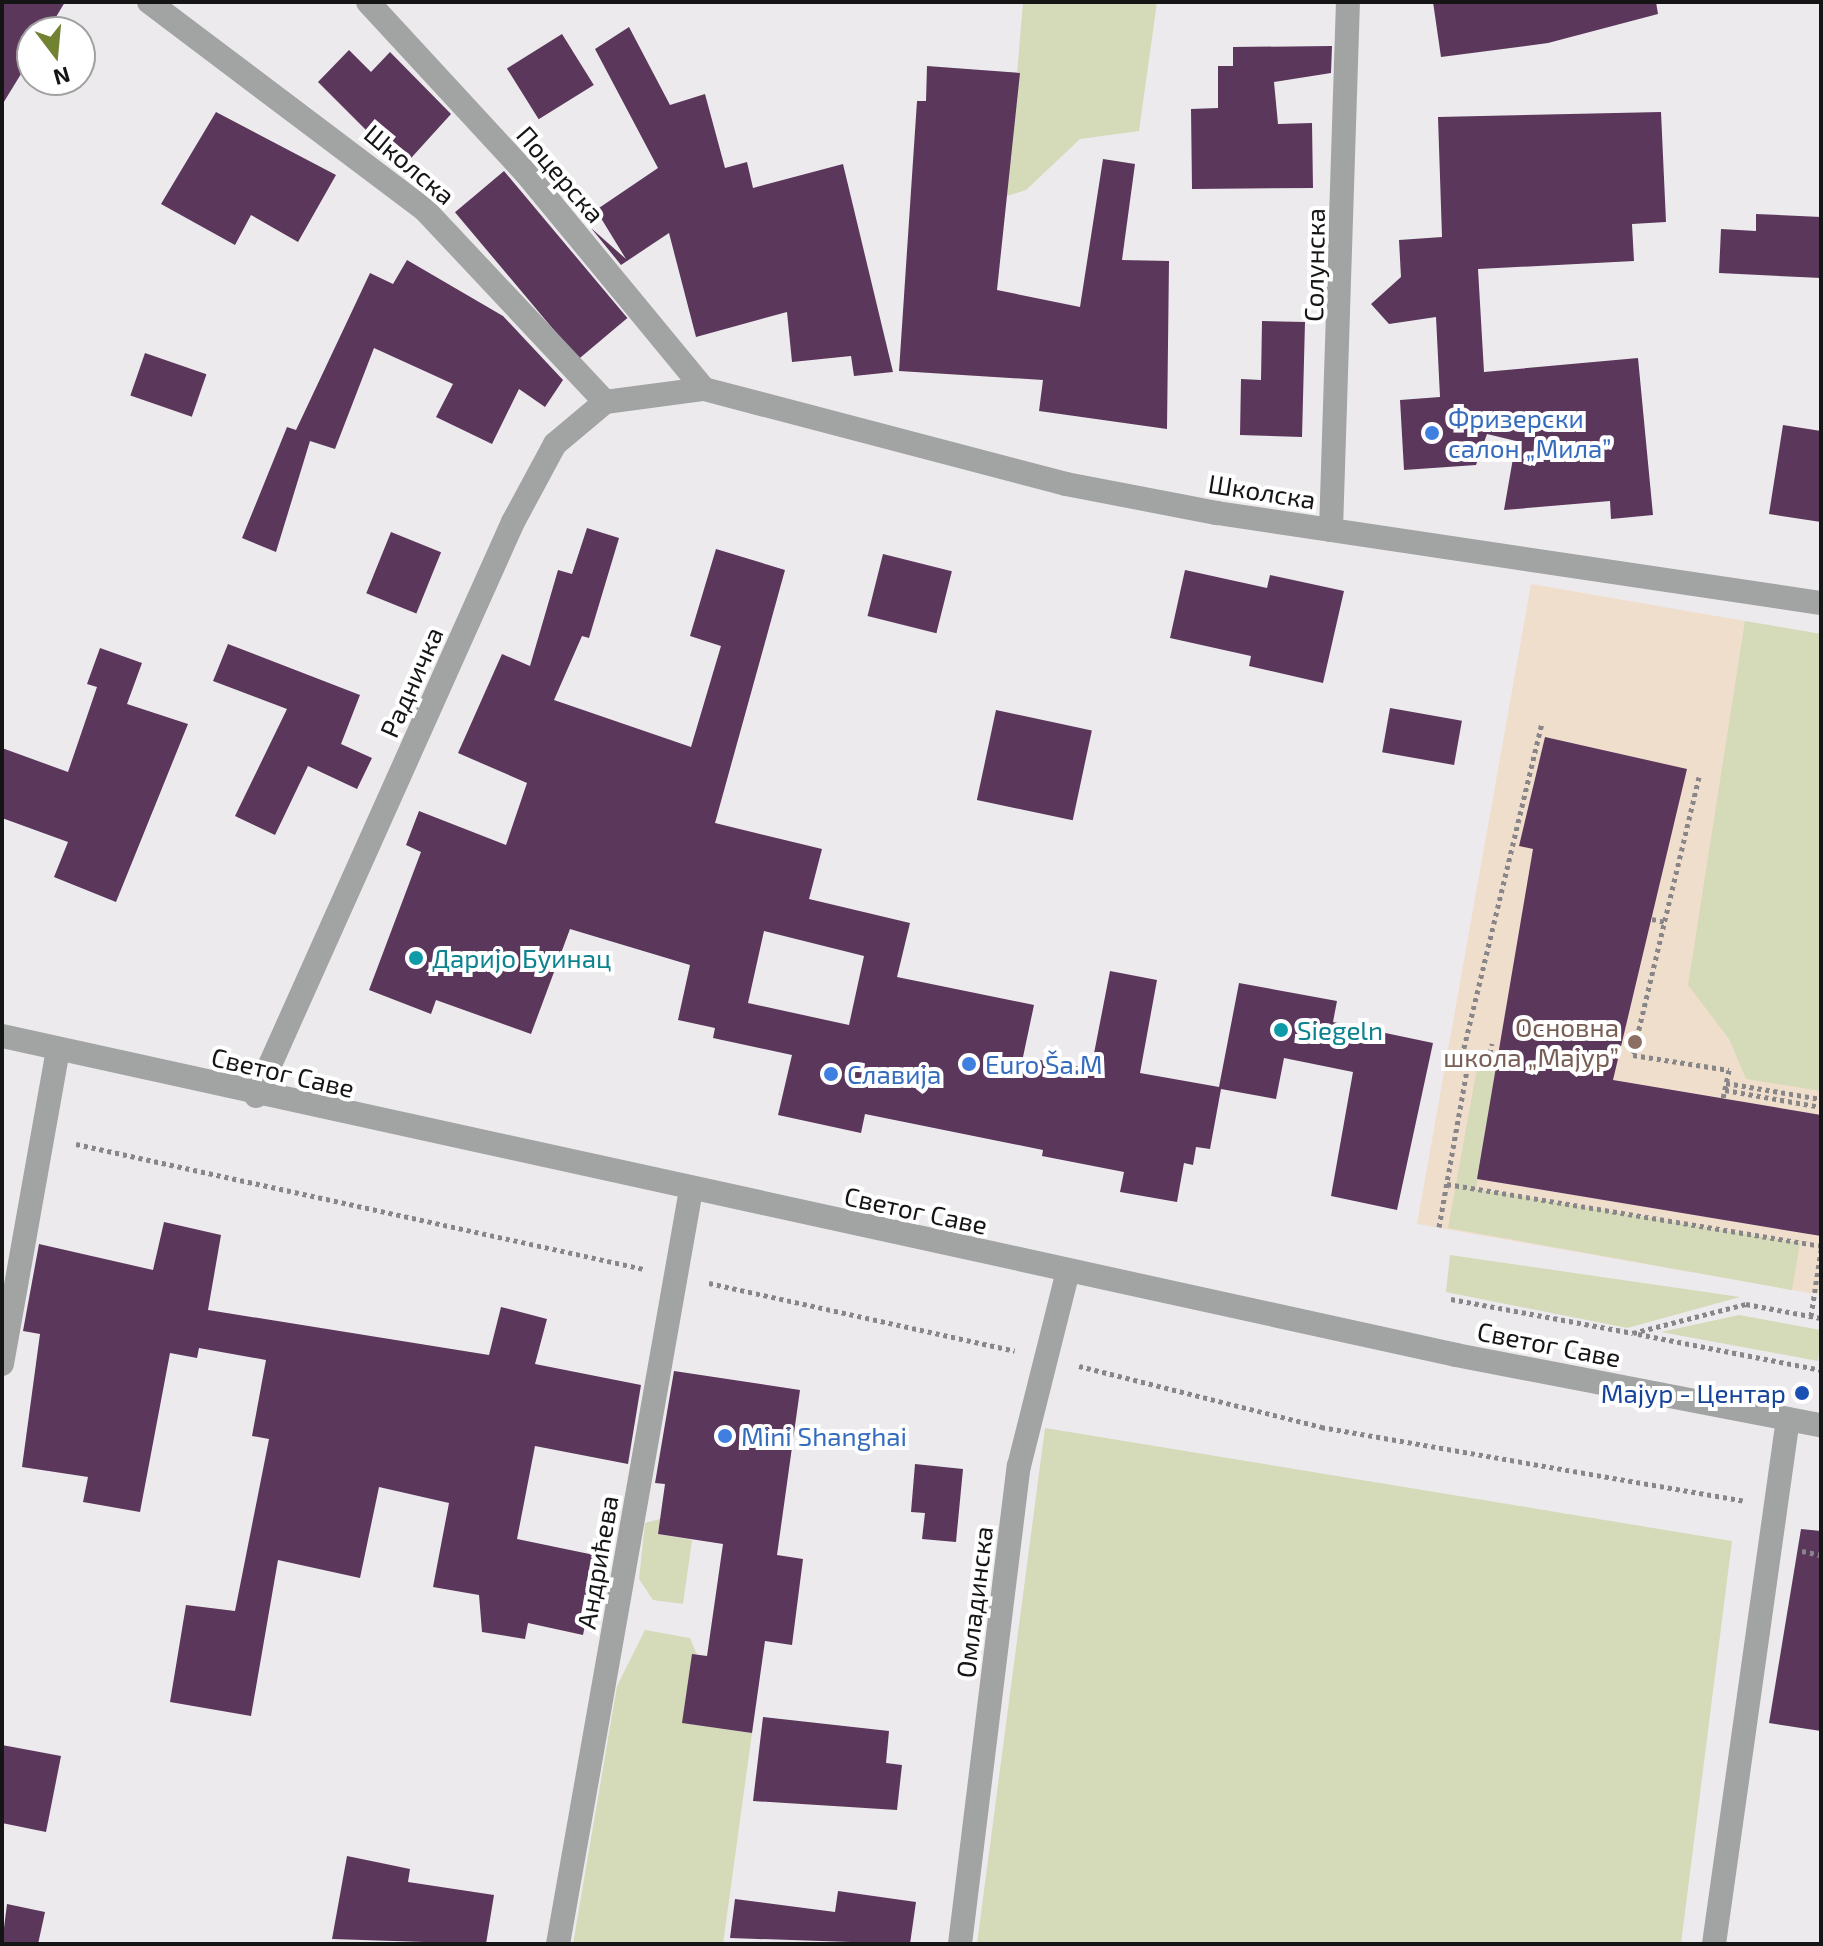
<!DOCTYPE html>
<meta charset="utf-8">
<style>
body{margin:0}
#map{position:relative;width:1823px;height:1946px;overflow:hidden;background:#edeaed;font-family:"Exo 2",sans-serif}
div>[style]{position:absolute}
.education>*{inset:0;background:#f0decd}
.green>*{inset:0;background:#d5dab8}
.building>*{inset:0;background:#5b375c;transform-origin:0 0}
.path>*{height:5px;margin-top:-2.5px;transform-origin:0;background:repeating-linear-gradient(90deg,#888688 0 4px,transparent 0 8px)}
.service>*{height:24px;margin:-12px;padding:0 12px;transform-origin:12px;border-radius:12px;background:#a2a4a4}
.minor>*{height:24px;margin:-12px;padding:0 12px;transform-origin:12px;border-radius:12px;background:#a2a4a4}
.tertiary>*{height:24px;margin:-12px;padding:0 12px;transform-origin:12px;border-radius:12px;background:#a2a4a4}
.dots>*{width:22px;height:22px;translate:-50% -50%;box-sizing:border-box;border:4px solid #fff;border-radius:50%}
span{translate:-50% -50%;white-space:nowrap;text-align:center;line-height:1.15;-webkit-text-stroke:8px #fff;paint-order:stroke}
.street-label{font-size:26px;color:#161516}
.shop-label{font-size:26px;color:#366cbe}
.left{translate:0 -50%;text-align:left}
.culture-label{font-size:26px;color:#0d838f}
.education-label{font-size:26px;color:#785e54}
.right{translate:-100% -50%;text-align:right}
.transit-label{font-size:26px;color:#164399}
.frame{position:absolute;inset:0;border:4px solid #161516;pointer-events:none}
.north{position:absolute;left:16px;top:16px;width:80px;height:80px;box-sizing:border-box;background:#fff;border:2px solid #a2a1a2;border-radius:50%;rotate:164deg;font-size:22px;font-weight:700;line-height:32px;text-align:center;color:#161516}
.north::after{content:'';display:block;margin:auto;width:28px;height:36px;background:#718333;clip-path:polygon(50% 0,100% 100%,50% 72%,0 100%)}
</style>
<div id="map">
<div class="education">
<div style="clip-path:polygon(1531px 584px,1821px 634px,1821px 1295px,1417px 1224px)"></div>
</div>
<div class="green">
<div style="clip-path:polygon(1023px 2px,1157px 2px,1139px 131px,1080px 139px,1026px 190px,1007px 196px)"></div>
<div style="clip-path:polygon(1745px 621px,1821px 634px,1821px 1091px,1746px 1079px,1729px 1039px,1688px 985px)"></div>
<div style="clip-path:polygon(1477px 1068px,1496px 1070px,1476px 1189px,1800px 1243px,1792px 1290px,1448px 1228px)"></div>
<div style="clip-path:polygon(1450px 1255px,1740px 1297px,1627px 1328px,1446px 1292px)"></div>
<div style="clip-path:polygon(1739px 1315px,1821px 1330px,1818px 1361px,1661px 1332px)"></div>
<div style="clip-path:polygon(1045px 1428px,1732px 1541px,1681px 1944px,977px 1944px)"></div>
<div style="clip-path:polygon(660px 1519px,658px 1534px,692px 1540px,683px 1604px,653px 1600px,639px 1579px,645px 1523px)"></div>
<div style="clip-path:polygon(645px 1630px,690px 1638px,697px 1655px,683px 1723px,752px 1733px,723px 1944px,573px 1944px,617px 1686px)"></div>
</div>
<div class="building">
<div style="clip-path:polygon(2px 2px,65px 2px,47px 32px,32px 32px,32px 56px,2px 105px)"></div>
<div style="clip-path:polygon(1433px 2px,1656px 2px,1658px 14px,1548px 43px,1441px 57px)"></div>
<div style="clip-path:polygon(629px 27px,670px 105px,705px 94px,725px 168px,747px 162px,753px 188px,843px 164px,893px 372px,854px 376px,851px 356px,792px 362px,787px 312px,696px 337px,669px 233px,621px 265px,591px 228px,626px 259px,596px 210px,658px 168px,595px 49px)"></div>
<div style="left:562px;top:34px;width:60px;height:65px;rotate:58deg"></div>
<div style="clip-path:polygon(1332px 46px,1331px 73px,1274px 82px,1278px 124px,1312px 123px,1313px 188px,1192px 189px,1191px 109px,1218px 108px,1218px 66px,1233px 66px,1233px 47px)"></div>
<div style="clip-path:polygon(349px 50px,371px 72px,390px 52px,451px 114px,403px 167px,318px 82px)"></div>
<div style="clip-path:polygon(927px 66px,1020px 73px,997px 290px,1080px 307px,1103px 159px,1135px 164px,1122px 260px,1169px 261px,1167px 429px,1039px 411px,1043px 380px,899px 371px,917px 101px,926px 101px)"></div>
<div style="clip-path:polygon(216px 112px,336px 175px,298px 242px,251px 215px,235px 245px,161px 204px)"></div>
<div style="clip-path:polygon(1661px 112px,1666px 222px,1632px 224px,1634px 261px,1478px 269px,1484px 372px,1638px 358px,1653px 515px,1611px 519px,1610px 501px,1504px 510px,1516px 441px,1487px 434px,1476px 465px,1404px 470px,1400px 400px,1440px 397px,1436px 317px,1389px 324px,1371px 304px,1401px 277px,1399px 240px,1442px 237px,1438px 117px)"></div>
<div style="left:504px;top:171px;width:192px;height:64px;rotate:50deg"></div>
<div style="clip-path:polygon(1756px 214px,1821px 217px,1821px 278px,1719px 273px,1721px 229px,1756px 231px)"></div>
<div style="clip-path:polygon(407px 260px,503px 316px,563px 380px,545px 407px,519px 389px,492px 444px,436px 417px,453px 384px,374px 348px,335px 449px,310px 441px,276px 552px,242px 538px,287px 427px,296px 430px,370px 273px,393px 284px)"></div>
<div style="clip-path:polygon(1262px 321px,1305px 322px,1302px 437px,1240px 435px,1241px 379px,1261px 380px)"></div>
<div style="left:145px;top:353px;width:65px;height:45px;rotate:19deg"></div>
<div style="clip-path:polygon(1783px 425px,1821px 431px,1821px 522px,1769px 514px)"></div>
<div style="clip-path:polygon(evenodd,587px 528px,619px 538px,589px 638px,582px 636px,554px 700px,691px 747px,721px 646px,690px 636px,716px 549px,785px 570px,715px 823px,822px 849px,809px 899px,910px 923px,897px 977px,1034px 1005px,1023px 1057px,1091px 1069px,1110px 971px,1157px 980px,1140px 1073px,1219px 1087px,1239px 983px,1337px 1001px,1333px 1022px,1433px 1043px,1397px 1210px,1331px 1196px,1353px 1072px,1284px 1058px,1276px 1099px,1221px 1089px,1210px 1149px,1196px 1147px,1193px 1165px,1184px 1163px,1177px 1202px,1120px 1192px,1124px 1172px,1042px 1156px,1043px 1150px,865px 1114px,861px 1133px,778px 1115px,792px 1055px,713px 1038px,715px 1028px,678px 1020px,690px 965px,570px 929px,531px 1034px,436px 1000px,431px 1014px,369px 990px,421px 852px,406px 845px,419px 811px,506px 845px,527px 783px,458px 753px,502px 654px,530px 666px,558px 570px,572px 574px,587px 528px,764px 931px,864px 956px,849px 1025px,748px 1003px,764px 931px)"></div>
<div style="left:391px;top:532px;width:54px;height:66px;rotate:22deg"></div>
<div style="left:883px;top:554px;width:71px;height:64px;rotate:14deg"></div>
<div style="clip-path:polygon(1185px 570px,1267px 588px,1270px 575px,1344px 591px,1323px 683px,1249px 666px,1251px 656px,1170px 638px)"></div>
<div style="clip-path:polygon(228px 644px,360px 695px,341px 744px,372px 758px,357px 789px,308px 766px,275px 835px,235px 816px,287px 709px,213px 681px)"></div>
<div style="clip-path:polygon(100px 648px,142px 663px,127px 704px,188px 724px,116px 902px,54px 877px,68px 842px,2px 818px,2px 748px,68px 772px,97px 687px,87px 684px)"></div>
<div style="left:1390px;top:708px;width:73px;height:45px;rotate:10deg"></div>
<div style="left:996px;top:710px;width:98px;height:92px;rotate:12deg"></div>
<div style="clip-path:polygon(1545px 737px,1687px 769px,1613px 1080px,1821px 1115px,1821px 1236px,1477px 1179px,1533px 849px,1519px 846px)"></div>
<div style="clip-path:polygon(164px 1222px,221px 1235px,208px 1310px,489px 1355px,501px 1307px,547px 1319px,535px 1364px,641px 1385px,628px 1464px,535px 1446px,517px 1539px,599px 1556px,583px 1635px,528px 1623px,525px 1639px,482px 1632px,479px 1595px,433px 1587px,449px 1503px,379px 1487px,360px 1578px,278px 1560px,251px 1716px,170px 1702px,186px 1605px,235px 1611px,269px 1439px,252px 1436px,266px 1360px,199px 1348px,197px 1358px,170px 1353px,140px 1512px,83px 1502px,88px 1477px,22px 1467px,40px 1334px,23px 1331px,39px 1244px,153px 1270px)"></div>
<div style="clip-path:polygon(674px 1371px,800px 1390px,777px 1555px,803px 1559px,792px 1645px,765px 1641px,752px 1733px,682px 1723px,692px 1654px,707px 1656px,723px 1544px,658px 1534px,665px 1484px,655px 1483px)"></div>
<div style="clip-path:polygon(915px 1464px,963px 1469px,956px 1542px,922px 1539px,925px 1513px,911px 1512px)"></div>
<div style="clip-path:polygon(1801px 1529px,1821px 1531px,1821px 1731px,1769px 1723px)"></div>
<div style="clip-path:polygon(763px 1717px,889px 1731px,886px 1763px,902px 1765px,897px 1810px,753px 1801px)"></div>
<div style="clip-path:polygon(2px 1745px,61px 1756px,46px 1832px,2px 1823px)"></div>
<div style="clip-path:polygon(347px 1856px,410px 1869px,408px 1882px,494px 1895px,486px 1944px,332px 1939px)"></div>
<div style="clip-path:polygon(838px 1891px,916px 1902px,910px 1944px,730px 1938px,735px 1899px,835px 1912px)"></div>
<div style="clip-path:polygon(7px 1904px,45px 1912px,38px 1944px,2px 1944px)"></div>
</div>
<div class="path">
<div style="left:1699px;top:777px;width:286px;rotate:103.4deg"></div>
<div style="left:1633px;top:1055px;width:97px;rotate:8.9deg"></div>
<div style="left:1729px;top:1070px;width:29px;rotate:102deg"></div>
<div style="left:1652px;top:919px;width:13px;rotate:13deg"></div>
<div style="left:1469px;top:1058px;width:7px;rotate:-164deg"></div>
<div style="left:1462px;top:1056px;width:342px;rotate:-76.5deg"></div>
<div style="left:1726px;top:1083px;width:96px;rotate:9.6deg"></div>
<div style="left:1725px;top:1090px;width:97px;rotate:10deg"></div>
<div style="left:76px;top:1144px;width:582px;rotate:12.41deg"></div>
<div style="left:1447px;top:1184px;width:379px;rotate:9.4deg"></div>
<div style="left:1439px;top:1227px;width:172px;rotate:-79.9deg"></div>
<div style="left:1469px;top:1058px;width:19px;rotate:9deg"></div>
<div style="left:1488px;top:1061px;width:18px;rotate:-77deg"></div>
<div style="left:709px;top:1283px;width:313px;rotate:12.5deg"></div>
<div style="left:1451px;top:1299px;width:185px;rotate:10.6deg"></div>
<div style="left:1633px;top:1333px;width:117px;rotate:-14.4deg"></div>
<div style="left:1746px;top:1304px;width:76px;rotate:10.6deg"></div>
<div style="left:1811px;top:1316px;width:67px;rotate:-81.4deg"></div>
<div style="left:1638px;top:1334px;width:187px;rotate:11.1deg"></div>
<div style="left:1079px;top:1366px;width:250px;rotate:14.1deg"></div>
<div style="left:1321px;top:1427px;width:428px;rotate:9.9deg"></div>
<div style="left:1802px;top:1551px;width:19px;rotate:12deg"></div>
</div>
<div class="service">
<div style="left:1714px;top:1944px;width:530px;rotate:-81.98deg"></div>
</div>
<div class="minor">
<div style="left:149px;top:2px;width:346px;rotate:37deg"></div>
<div style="left:425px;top:210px;width:263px;rotate:46.8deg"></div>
<div style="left:368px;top:2px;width:231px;rotate:47.3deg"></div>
<div style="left:525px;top:172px;width:281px;rotate:50.5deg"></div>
<div style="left:1331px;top:530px;width:528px;rotate:-88.16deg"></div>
<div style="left:256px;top:1096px;width:629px;rotate:-65.88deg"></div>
<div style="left:513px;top:522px;width:89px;rotate:-61.7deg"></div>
<div style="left:555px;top:444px;width:65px;rotate:-40deg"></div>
<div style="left:605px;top:402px;width:100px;rotate:-7.5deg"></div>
<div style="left:704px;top:389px;width:374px;rotate:14.7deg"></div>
<div style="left:1066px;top:484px;width:154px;rotate:10.9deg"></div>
<div style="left:1217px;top:513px;width:611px;rotate:8.48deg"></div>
<div style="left:2px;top:1364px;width:320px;rotate:-79.9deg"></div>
<div style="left:558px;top:1944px;width:766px;rotate:-80deg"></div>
<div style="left:960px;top:1944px;width:482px;rotate:-83deg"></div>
<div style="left:1019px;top:1466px;width:201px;rotate:-75.9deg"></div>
</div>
<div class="tertiary">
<div style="left:2px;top:1036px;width:1489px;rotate:12.37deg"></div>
<div style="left:1456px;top:1355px;width:372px;rotate:10.9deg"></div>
</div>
<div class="dots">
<div style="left:1432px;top:433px;background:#3f7fe0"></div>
<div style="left:416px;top:958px;background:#0f9aa8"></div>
<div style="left:1281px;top:1030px;background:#0f9aa8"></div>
<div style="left:1635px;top:1042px;background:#8d6e63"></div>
<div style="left:969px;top:1064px;background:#3f7fe0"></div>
<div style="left:831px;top:1074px;background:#3f7fe0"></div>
<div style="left:1802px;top:1393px;background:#1a4fb4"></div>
<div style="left:725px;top:1436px;background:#3f7fe0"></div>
</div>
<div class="street-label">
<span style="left:410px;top:164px;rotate:40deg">Школска</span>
<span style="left:561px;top:174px;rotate:49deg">Поцерска</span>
<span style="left:1314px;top:265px;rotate:-89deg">Солунска</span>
<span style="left:1262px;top:491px;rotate:9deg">Школска</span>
<span style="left:411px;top:682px;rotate:-66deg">Радничка</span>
<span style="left:283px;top:1072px;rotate:13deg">Светог Саве</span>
<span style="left:916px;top:1210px;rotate:12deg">Светог Саве</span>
<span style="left:1549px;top:1344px;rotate:11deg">Светог Саве</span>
<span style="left:597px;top:1562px;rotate:-80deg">Андрићева</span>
<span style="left:974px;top:1602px;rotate:-83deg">Омладинска</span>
</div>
<div class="shop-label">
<span class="left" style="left:1448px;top:433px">Фризерски<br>салон „Мила”</span>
<span class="left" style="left:985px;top:1064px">Euro Ša.M</span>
<span class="left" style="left:847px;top:1074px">Славија</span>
<span class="left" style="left:741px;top:1436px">Mini Shanghai</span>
</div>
<div class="culture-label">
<span class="left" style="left:432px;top:958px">Даријо Буинац</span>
<span class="left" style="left:1297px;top:1030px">Siegeln</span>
</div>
<div class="education-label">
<span class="right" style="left:1619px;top:1042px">Основна<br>школа „Мајур”</span>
</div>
<div class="transit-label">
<span class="right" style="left:1786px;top:1393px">Мајур - Центар</span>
</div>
<div class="frame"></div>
<div class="north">N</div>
</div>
